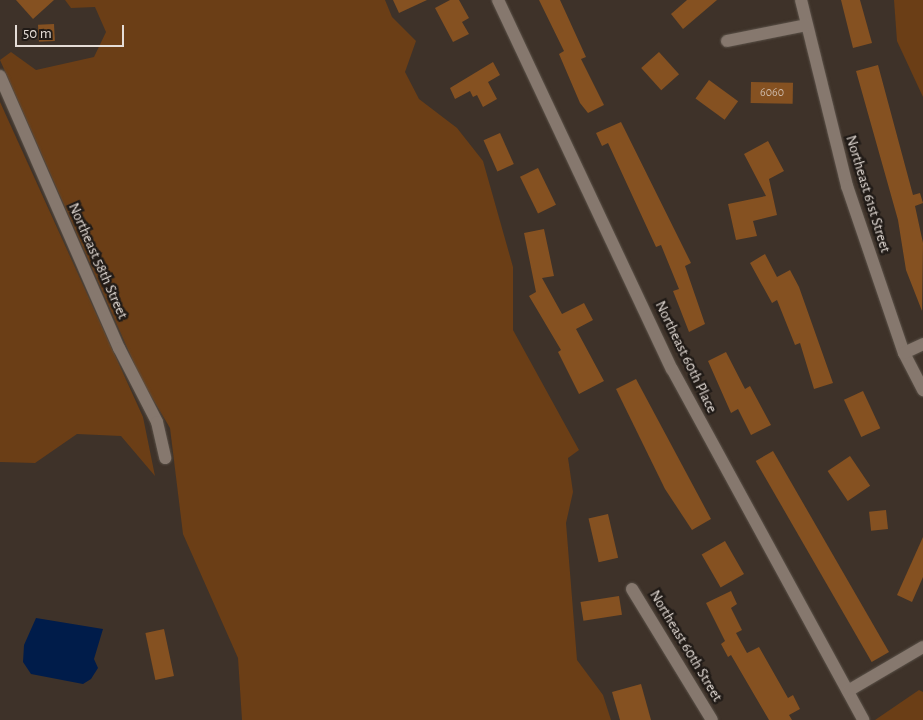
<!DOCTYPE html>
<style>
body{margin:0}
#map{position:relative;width:923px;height:720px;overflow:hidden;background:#3e3229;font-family:"Alegreya Sans",sans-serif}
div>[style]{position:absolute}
.green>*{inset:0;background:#6b3e16}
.water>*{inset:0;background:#001c4a}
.building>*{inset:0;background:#855121;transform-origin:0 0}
.roads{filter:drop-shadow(0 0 1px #5a5148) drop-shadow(0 0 1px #5a5148)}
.minor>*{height:12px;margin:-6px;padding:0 6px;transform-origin:6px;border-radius:6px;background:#86786e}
span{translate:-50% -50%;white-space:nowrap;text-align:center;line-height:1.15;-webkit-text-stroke:5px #211b17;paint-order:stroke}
.number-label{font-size:12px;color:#cdbaaa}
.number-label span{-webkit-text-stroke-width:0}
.street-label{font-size:15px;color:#e5ddd7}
.scale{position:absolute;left:15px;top:25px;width:109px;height:22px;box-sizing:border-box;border:2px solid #e5ddd7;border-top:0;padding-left:6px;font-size:15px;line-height:18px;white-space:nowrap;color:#e5ddd7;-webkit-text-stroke:4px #211b17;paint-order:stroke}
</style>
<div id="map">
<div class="green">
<div style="clip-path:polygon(65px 0,385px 0,392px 17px,416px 41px,405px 72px,419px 99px,457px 128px,483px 161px,513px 267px,513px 330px,579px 450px,568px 458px,573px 492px,566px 523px,577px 660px,603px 695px,611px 720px,242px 720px,238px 658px,183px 534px,170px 428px,141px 379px,0 60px,11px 52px,36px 70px,94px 57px,106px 32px,95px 7px,71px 8px)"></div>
<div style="clip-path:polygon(894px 0,923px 0,923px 97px,897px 41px)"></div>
<div style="clip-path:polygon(0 102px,143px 417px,155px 476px,121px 436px,77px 434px,35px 463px,0 462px)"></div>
<div style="clip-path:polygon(919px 690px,923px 692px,923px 720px,875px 720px)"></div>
</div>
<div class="water">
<div style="clip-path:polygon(36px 618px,103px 629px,94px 659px,98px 668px,91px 679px,83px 684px,31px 674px,23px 662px,24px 645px)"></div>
</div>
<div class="building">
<div style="clip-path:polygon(16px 0,54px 0,33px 19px)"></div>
<div style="clip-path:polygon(393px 0,427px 0,399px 13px)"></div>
<div style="clip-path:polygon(450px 0,459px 0,469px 18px,462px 22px,469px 34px,453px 42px,435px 8px)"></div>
<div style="clip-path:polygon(539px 0,560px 0,586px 57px,581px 59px,604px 105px,588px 113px,580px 103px,559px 54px,564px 51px)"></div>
<div style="clip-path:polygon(687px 0,717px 0,683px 29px,671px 14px)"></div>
<div style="clip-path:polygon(841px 0,860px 0,872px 43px,853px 48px)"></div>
<div style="left:54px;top:24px;width:17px;height:16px;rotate:87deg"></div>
<div style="left:659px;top:52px;width:30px;height:24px;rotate:48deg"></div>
<div style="clip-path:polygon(493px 62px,500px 75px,488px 82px,497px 99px,483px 107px,477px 95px,473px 97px,470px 91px,455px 99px,450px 88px)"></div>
<div style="clip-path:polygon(878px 65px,913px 195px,920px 193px,923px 203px,915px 206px,923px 243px,922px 311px,906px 270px,898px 220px,856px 71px)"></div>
<div style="left:709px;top:80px;width:36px;height:23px;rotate:36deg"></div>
<div style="left:751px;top:82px;width:42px;height:21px;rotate:1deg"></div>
<div style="clip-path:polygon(621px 122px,691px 263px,685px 266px,705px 324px,689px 332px,673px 291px,679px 289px,661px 245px,656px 247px,608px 143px,602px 146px,596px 133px)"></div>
<div style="left:500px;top:133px;width:34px;height:18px;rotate:66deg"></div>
<div style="clip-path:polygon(768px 141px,784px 171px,769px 179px,777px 215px,753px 221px,757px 236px,736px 240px,728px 204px,766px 196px,744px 154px)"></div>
<div style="left:538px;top:168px;width:41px;height:20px;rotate:64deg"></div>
<div style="clip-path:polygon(544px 229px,554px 276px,542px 278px,562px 314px,584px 303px,593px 320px,576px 329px,604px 381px,579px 394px,558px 352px,561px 350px,529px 296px,536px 292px,524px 233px)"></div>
<div style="clip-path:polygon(765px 254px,777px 277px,790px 270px,799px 287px,833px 383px,814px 389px,800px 343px,795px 345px,777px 300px,772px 303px,750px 263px)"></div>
<div style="clip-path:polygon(726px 352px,745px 389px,750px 386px,771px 425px,751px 435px,738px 409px,731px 413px,708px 361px)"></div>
<div style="clip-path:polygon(636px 379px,711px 519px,692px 530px,665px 489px,616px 389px)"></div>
<div style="left:863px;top:391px;width:41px;height:21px;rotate:65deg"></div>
<div style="left:773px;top:451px;width:232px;height:20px;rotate:60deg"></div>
<div style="left:850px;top:456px;width:36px;height:27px;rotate:56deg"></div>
<div style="left:886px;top:510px;width:19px;height:17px;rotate:84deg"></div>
<div style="left:608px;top:514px;width:45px;height:20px;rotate:77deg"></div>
<div style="clip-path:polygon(923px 537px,923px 577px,912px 602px,897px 595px)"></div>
<div style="left:725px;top:541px;width:38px;height:27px;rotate:60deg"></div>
<div style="clip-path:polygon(731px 591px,737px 604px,731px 608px,742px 630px,736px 633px,747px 653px,759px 647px,788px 698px,793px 695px,800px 709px,789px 715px,792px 720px,769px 720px,731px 655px,728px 657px,721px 644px,725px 641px,706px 603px)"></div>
<div style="left:619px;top:596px;width:19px;height:39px;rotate:81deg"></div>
<div style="left:164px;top:629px;width:48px;height:19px;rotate:78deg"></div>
<div style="clip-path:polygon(641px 684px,651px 720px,620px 720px,612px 692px)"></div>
</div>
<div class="roads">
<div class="minor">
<div style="left:498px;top:0;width:408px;rotate:64.8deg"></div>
<div style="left:672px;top:369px;width:400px;rotate:61.4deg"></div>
<div style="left:801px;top:0;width:192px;rotate:76.1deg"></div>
<div style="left:847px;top:186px;width:176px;rotate:71.2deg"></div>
<div style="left:904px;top:353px;width:42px;rotate:62.8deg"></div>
<div style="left:727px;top:41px;width:81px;rotate:-11.4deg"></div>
<div style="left:0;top:76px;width:297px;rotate:66.4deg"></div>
<div style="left:119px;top:348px;width:83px;rotate:62.8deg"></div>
<div style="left:157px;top:422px;width:37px;rotate:77deg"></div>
<div style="left:904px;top:353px;width:21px;rotate:-25deg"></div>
<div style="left:632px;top:589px;width:153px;rotate:58.6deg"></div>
<div style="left:848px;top:691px;width:87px;rotate:-30.4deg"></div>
</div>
</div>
<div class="number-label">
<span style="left:772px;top:93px">6060</span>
</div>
<div class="street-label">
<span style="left:868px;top:194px;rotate:73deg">Northeast 61st Street</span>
<span style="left:98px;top:261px;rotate:66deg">Northeast 58th Street</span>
<span style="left:686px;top:357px;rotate:64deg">Northeast 60th Place</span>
<span style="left:686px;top:646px;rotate:59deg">Northeast 60th Street</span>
</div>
<div class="scale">50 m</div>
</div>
